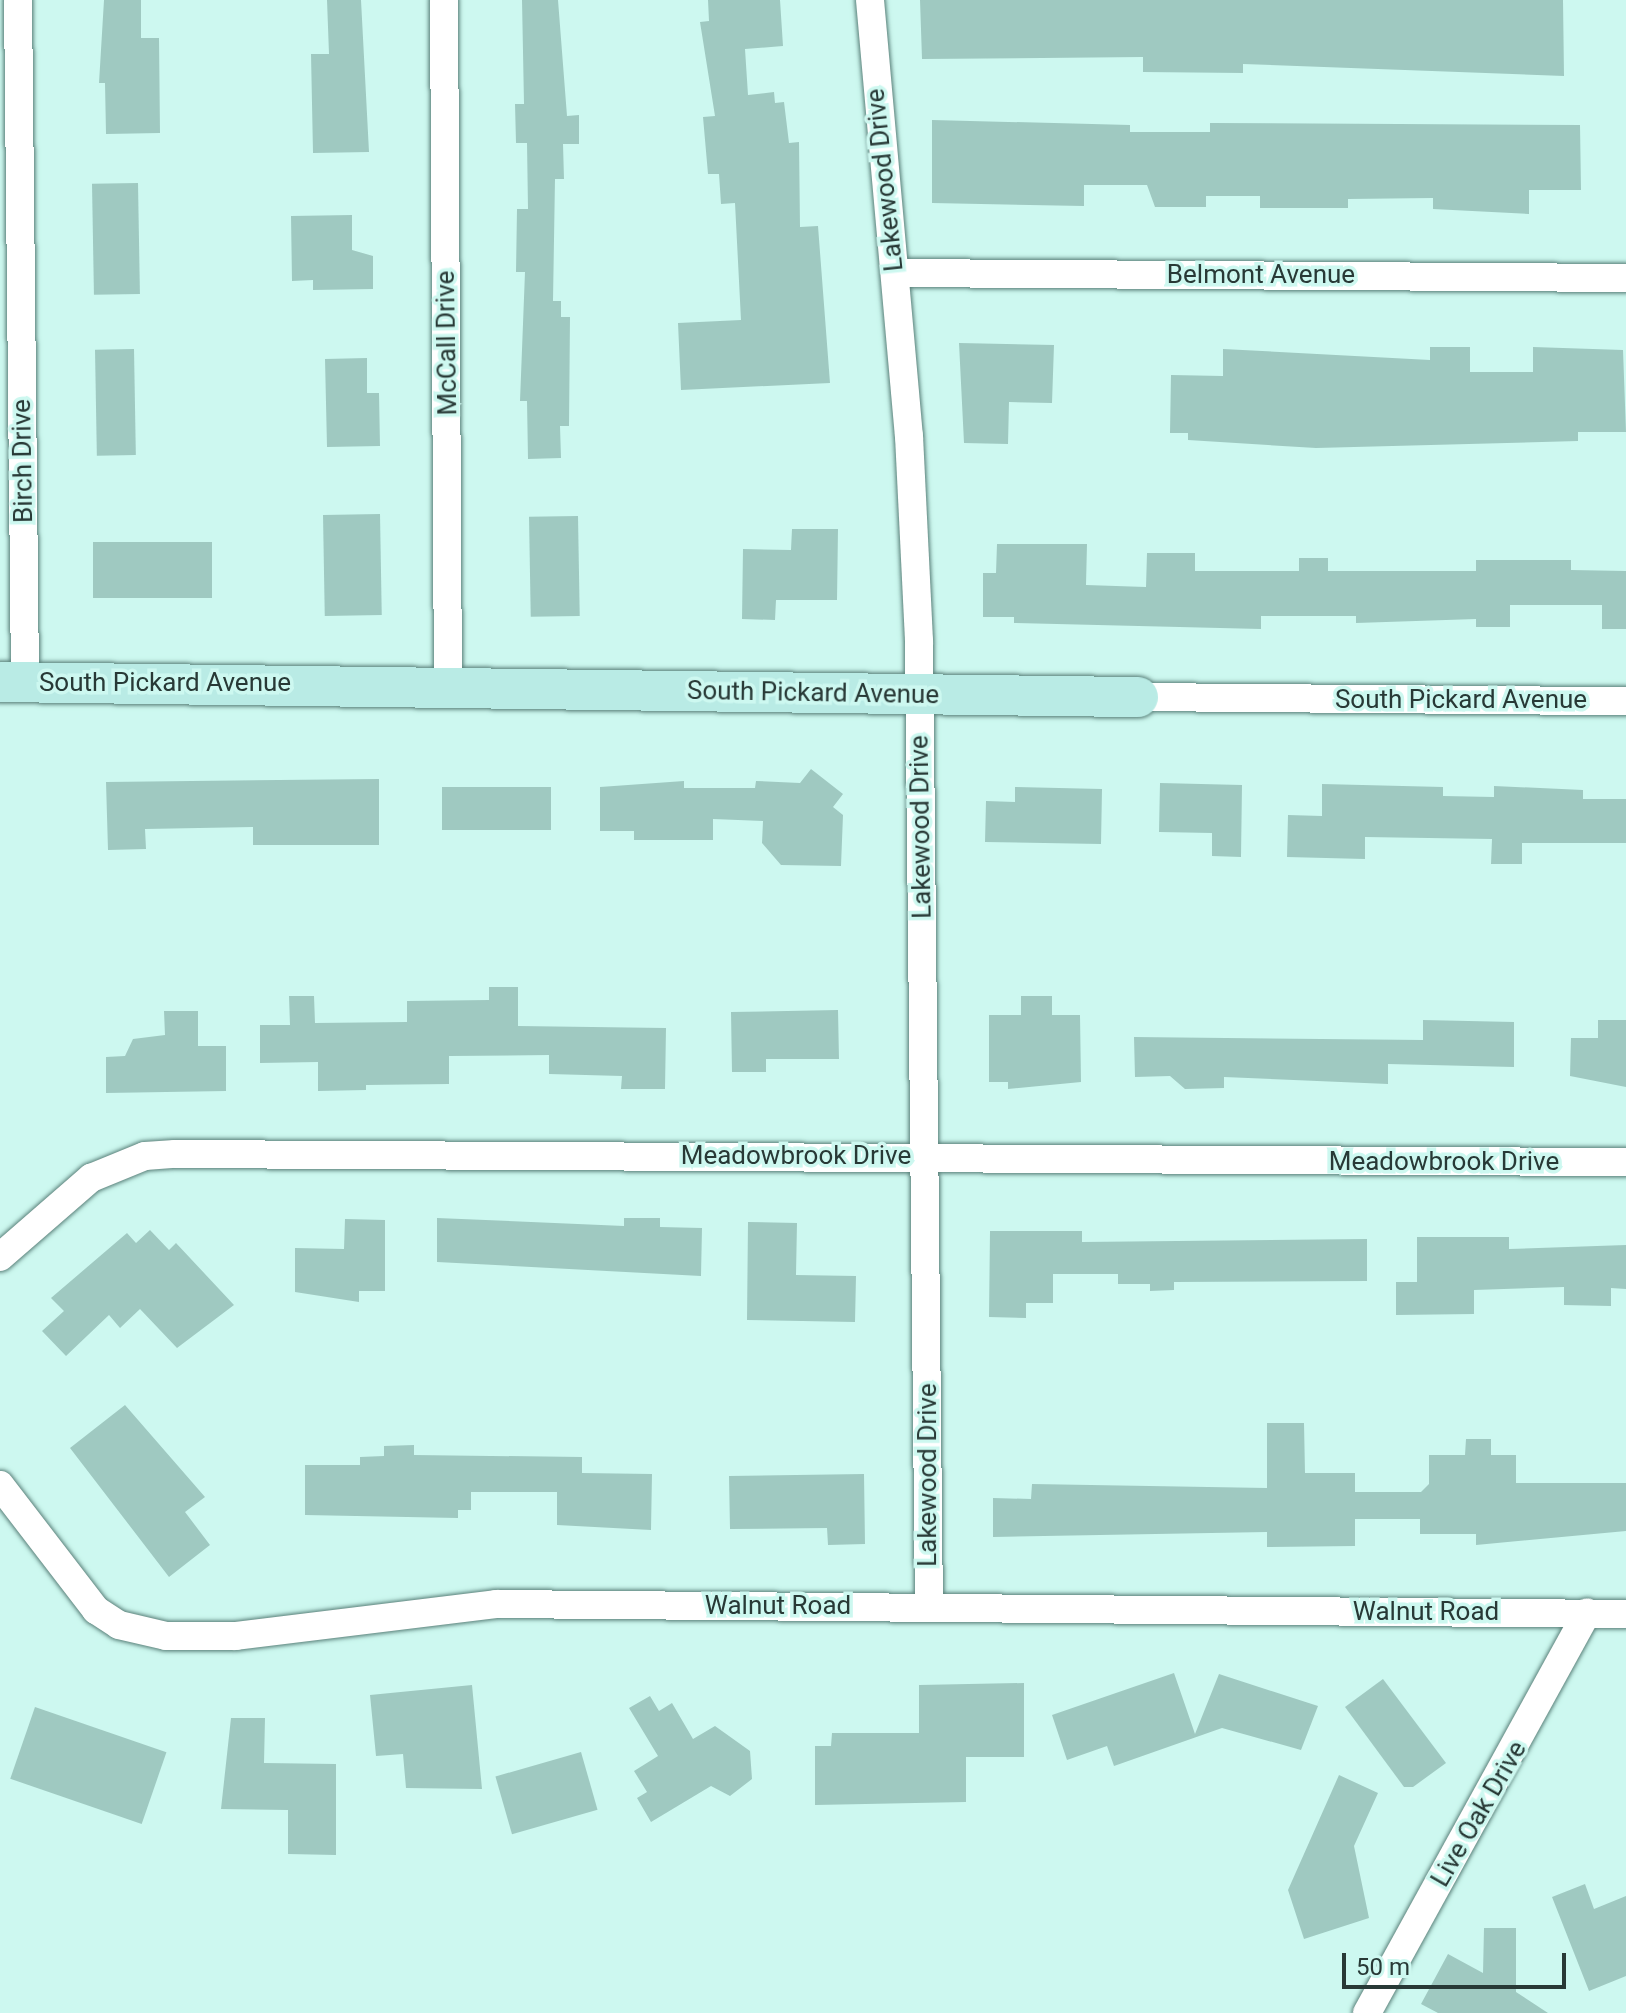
<!DOCTYPE html>
<style>
body{margin:0}
#map{position:relative;width:1626px;height:2013px;overflow:hidden;background:#cdf8f0;font-family:Roboto,sans-serif}
div>[style]{position:absolute}
.building>*{inset:0;background:#9fc9c1;transform-origin:0 0}
.roads{filter:drop-shadow(0 0 2px #5a817a) drop-shadow(0 0 2px #5a817a)}
.street>*{height:28px;margin:-14px;padding:0 14px;transform-origin:14px;border-radius:14px;background:#fff}
.secondary>*{height:40px;margin:-20px;padding:0 20px;transform-origin:20px;border-radius:20px;background:#b9ebe5}
span{translate:-50% -50%;white-space:nowrap;text-align:center;line-height:1.15;-webkit-text-stroke:7px #cdf8f0;paint-order:stroke}
.street-label{font-size:26px;color:#283936}
.scale{position:absolute;left:1342px;top:1953px;width:224px;height:36px;box-sizing:border-box;border:4px solid #283936;border-top:0;padding-left:10px;font-size:24px;line-height:28px;white-space:nowrap;color:#283936;-webkit-text-stroke:6px #cdf8f0;paint-order:stroke}
</style>
<div id="map">
<div class="building">
<div style="clip-path:polygon(104px 0,141px 0,141px 38px,159px 38px,160px 133px,106px 134px,105px 83px,99px 83px)"></div>
<div style="clip-path:polygon(327px 0,361px 0,369px 152px,313px 153px,311px 54px,329px 54px)"></div>
<div style="clip-path:polygon(522px 0,558px 0,567px 116px,579px 115px,579px 144px,563px 144px,564px 179px,555px 179px,553px 301px,561px 301px,561px 317px,570px 317px,569px 426px,560px 426px,561px 458px,528px 459px,527px 401px,520px 401px,525px 272px,516px 272px,517px 209px,528px 209px,527px 143px,516px 143px,515px 104px,524px 104px)"></div>
<div style="clip-path:polygon(708px 0,780px 0,783px 46px,745px 49px,748px 95px,774px 92px,775px 103px,784px 102px,789px 143px,799px 142px,800px 227px,818px 226px,830px 383px,681px 390px,678px 323px,741px 320px,735px 203px,721px 204px,719px 174px,708px 174px,703px 117px,715px 116px,700px 22px,709px 21px)"></div>
<div style="clip-path:polygon(920px 0,1563px 0,1564px 76px,1243px 64px,1243px 73px,1143px 72px,1143px 57px,922px 59px)"></div>
<div style="clip-path:polygon(932px 120px,1130px 125px,1130px 132px,1210px 132px,1210px 123px,1580px 125px,1581px 190px,1529px 190px,1529px 214px,1433px 209px,1433px 198px,1348px 199px,1348px 208px,1260px 208px,1260px 196px,1206px 196px,1206px 207px,1155px 207px,1147px 185px,1084px 185px,1084px 206px,932px 203px)"></div>
<div style="left:138px;top:183px;width:111px;height:46px;rotate:89deg"></div>
<div style="clip-path:polygon(352px 215px,352px 250px,373px 256px,373px 289px,313px 290px,313px 280px,292px 281px,291px 216px)"></div>
<div style="clip-path:polygon(959px 343px,1054px 345px,1052px 403px,1009px 402px,1008px 444px,964px 443px)"></div>
<div style="clip-path:polygon(1430px 347px,1470px 347px,1470px 372px,1533px 372px,1533px 347px,1623px 350px,1626px 432px,1578px 432px,1578px 441px,1316px 448px,1188px 440px,1188px 433px,1170px 433px,1171px 375px,1223px 376px,1223px 349px,1430px 360px)"></div>
<div style="left:134px;top:349px;width:106px;height:39px;rotate:89deg"></div>
<div style="clip-path:polygon(367px 358px,367px 393px,379px 393px,380px 446px,327px 447px,325px 359px)"></div>
<div style="left:380px;top:514px;width:101px;height:57px;rotate:89deg"></div>
<div style="left:578px;top:516px;width:100px;height:49px;rotate:89deg"></div>
<div style="clip-path:polygon(792px 529px,838px 529px,837px 600px,776px 600px,775px 620px,742px 619px,743px 549px,791px 550px)"></div>
<div style="left:93px;top:542px;width:119px;height:56px"></div>
<div style="clip-path:polygon(997px 544px,1087px 544px,1086px 585px,1146px 587px,1147px 553px,1195px 553px,1195px 571px,1299px 571px,1299px 558px,1328px 558px,1328px 571px,1476px 571px,1476px 560px,1571px 560px,1571px 570px,1626px 571px,1626px 629px,1602px 629px,1602px 605px,1510px 605px,1510px 627px,1476px 627px,1476px 619px,1356px 623px,1356px 616px,1261px 616px,1261px 629px,1014px 623px,1014px 617px,983px 617px,983px 573px,996px 573px)"></div>
<div style="clip-path:polygon(811px 769px,843px 794px,833px 807px,843px 815px,841px 866px,781px 865px,762px 843px,763px 821px,713px 819px,713px 840px,634px 840px,634px 831px,600px 831px,600px 787px,684px 781px,684px 788px,755px 788px,756px 781px,800px 783px)"></div>
<div style="clip-path:polygon(379px 779px,379px 845px,253px 845px,253px 827px,145px 829px,146px 849px,108px 850px,106px 782px)"></div>
<div style="clip-path:polygon(1160px 783px,1242px 785px,1241px 857px,1212px 856px,1212px 833px,1159px 832px)"></div>
<div style="clip-path:polygon(1322px 784px,1443px 787px,1443px 796px,1494px 797px,1494px 786px,1583px 790px,1583px 799px,1626px 799px,1626px 843px,1522px 843px,1522px 864px,1491px 864px,1492px 839px,1365px 837px,1365px 859px,1287px 857px,1288px 815px,1322px 816px)"></div>
<div style="left:551px;top:787px;width:43px;height:109px;rotate:90deg"></div>
<div style="clip-path:polygon(1015px 787px,1102px 789px,1101px 844px,985px 842px,986px 801px,1015px 802px)"></div>
<div style="clip-path:polygon(489px 987px,518px 987px,518px 1026px,666px 1028px,665px 1089px,621px 1089px,622px 1076px,549px 1074px,549px 1055px,449px 1056px,449px 1084px,366px 1085px,366px 1090px,318px 1091px,318px 1062px,260px 1063px,260px 1025px,290px 1025px,289px 996px,314px 996px,315px 1023px,407px 1022px,407px 1001px,489px 1000px)"></div>
<div style="clip-path:polygon(1021px 996px,1052px 996px,1052px 1015px,1080px 1015px,1081px 1082px,1008px 1089px,1008px 1082px,989px 1082px,989px 1015px,1021px 1015px)"></div>
<div style="clip-path:polygon(838px 1010px,839px 1059px,766px 1059px,766px 1072px,732px 1072px,731px 1012px)"></div>
<div style="clip-path:polygon(164px 1011px,198px 1011px,198px 1046px,226px 1046px,226px 1091px,106px 1093px,106px 1057px,125px 1056px,133px 1039px,165px 1035px)"></div>
<div style="clip-path:polygon(1423px 1020px,1514px 1022px,1514px 1067px,1388px 1064px,1388px 1084px,1224px 1077px,1224px 1088px,1185px 1089px,1170px 1076px,1135px 1077px,1134px 1037px,1423px 1040px)"></div>
<div style="clip-path:polygon(1598px 1020px,1626px 1020px,1626px 1087px,1570px 1076px,1571px 1038px,1598px 1038px)"></div>
<div style="clip-path:polygon(437px 1218px,624px 1226px,624px 1218px,660px 1218px,660px 1227px,702px 1228px,701px 1276px,437px 1262px)"></div>
<div style="clip-path:polygon(345px 1219px,385px 1220px,385px 1291px,359px 1291px,359px 1302px,295px 1292px,295px 1248px,344px 1249px)"></div>
<div style="clip-path:polygon(748px 1222px,797px 1223px,796px 1275px,856px 1276px,855px 1322px,747px 1320px)"></div>
<div style="clip-path:polygon(150px 1230px,169px 1250px,176px 1243px,234px 1305px,177px 1348px,140px 1309px,120px 1328px,109px 1315px,66px 1356px,42px 1331px,64px 1311px,51px 1298px,127px 1233px,136px 1243px)"></div>
<div style="clip-path:polygon(990px 1231px,1082px 1231px,1082px 1242px,1367px 1239px,1367px 1281px,1174px 1282px,1174px 1290px,1150px 1291px,1150px 1284px,1118px 1284px,1118px 1274px,1053px 1274px,1053px 1303px,1026px 1303px,1026px 1318px,989px 1317px)"></div>
<div style="clip-path:polygon(1417px 1237px,1509px 1237px,1509px 1249px,1626px 1245px,1626px 1289px,1611px 1288px,1611px 1306px,1564px 1305px,1564px 1287px,1474px 1290px,1474px 1314px,1396px 1315px,1396px 1282px,1417px 1282px)"></div>
<div style="clip-path:polygon(125px 1405px,205px 1497px,185px 1512px,210px 1545px,169px 1577px,70px 1448px)"></div>
<div style="clip-path:polygon(1267px 1423px,1304px 1423px,1305px 1473px,1355px 1473px,1355px 1492px,1421px 1492px,1429px 1484px,1429px 1455px,1465px 1455px,1466px 1439px,1491px 1439px,1491px 1455px,1516px 1455px,1516px 1483px,1626px 1483px,1626px 1531px,1476px 1545px,1476px 1534px,1420px 1534px,1420px 1519px,1355px 1519px,1355px 1546px,1267px 1547px,1267px 1532px,993px 1537px,993px 1498px,1031px 1499px,1032px 1484px,1267px 1488px)"></div>
<div style="clip-path:polygon(414px 1445px,414px 1455px,582px 1457px,582px 1473px,652px 1474px,651px 1530px,557px 1525px,557px 1492px,471px 1492px,471px 1510px,458px 1510px,458px 1518px,305px 1515px,305px 1465px,360px 1465px,360px 1457px,384px 1456px,384px 1446px)"></div>
<div style="clip-path:polygon(864px 1474px,865px 1544px,828px 1545px,827px 1528px,730px 1529px,729px 1476px)"></div>
<div style="clip-path:polygon(1174px 1673px,1195px 1734px,1219px 1674px,1318px 1706px,1301px 1750px,1222px 1728px,1114px 1766px,1107px 1746px,1067px 1760px,1052px 1715px)"></div>
<div style="clip-path:polygon(1383px 1679px,1446px 1763px,1413px 1787px,1404px 1787px,1345px 1707px)"></div>
<div style="clip-path:polygon(1024px 1683px,1024px 1757px,966px 1757px,966px 1802px,815px 1805px,815px 1746px,831px 1746px,832px 1733px,919px 1733px,919px 1685px)"></div>
<div style="clip-path:polygon(472px 1685px,482px 1789px,406px 1788px,403px 1754px,376px 1756px,370px 1695px)"></div>
<div style="clip-path:polygon(650px 1696px,659px 1711px,672px 1703px,693px 1739px,715px 1726px,750px 1751px,752px 1779px,730px 1796px,711px 1786px,651px 1822px,637px 1798px,647px 1792px,634px 1771px,658px 1756px,629px 1708px)"></div>
<div style="left:35px;top:1707px;width:139px;height:76px;rotate:19deg"></div>
<div style="clip-path:polygon(231px 1718px,265px 1718px,264px 1763px,336px 1764px,336px 1855px,288px 1854px,288px 1810px,221px 1809px)"></div>
<div style="left:581px;top:1752px;width:60px;height:89px;rotate:74deg"></div>
<div style="clip-path:polygon(1339px 1775px,1378px 1793px,1354px 1846px,1369px 1918px,1304px 1939px,1288px 1890px)"></div>
<div style="clip-path:polygon(1585px 1884px,1594px 1909px,1626px 1896px,1626px 1976px,1589px 1991px,1552px 1897px)"></div>
<div style="clip-path:polygon(1484px 1928px,1516px 1928px,1516px 1992px,1548px 2013px,1438px 2013px,1421px 2004px,1448px 1954px,1483px 1973px)"></div>
</div>
<div class="roads">
<div class="street">
<div style="left:18px;top:0;width:683px;rotate:89.41deg"></div>
<div style="left:444px;top:0;width:686px;rotate:89.67deg"></div>
<div style="left:870px;top:0;width:438px;rotate:84.9deg"></div>
<div style="left:909px;top:436px;width:205px;rotate:87.2deg"></div>
<div style="left:919px;top:641px;width:967px;rotate:89.41deg"></div>
<div style="left:895px;top:273px;width:731px;rotate:0.39deg"></div>
<div style="left:1138px;top:697px;width:488px;rotate:0.5deg"></div>
<div style="left:0;top:1257px;width:121px;rotate:-41deg"></div>
<div style="left:91px;top:1178px;width:58px;rotate:-22.2deg"></div>
<div style="left:145px;top:1156px;width:30px;rotate:-4deg"></div>
<div style="left:175px;top:1154px;width:1451px;rotate:0.32deg"></div>
<div style="left:0;top:1485px;width:158px;rotate:52.5deg"></div>
<div style="left:96px;top:1610px;width:27px;rotate:33deg"></div>
<div style="left:119px;top:1625px;width:48px;rotate:13.2deg"></div>
<div style="left:166px;top:1636px;width:70px"></div>
<div style="left:236px;top:1636px;width:262px;rotate:-7deg"></div>
<div style="left:496px;top:1604px;width:1130px;rotate:0.51deg"></div>
<div style="left:1367px;top:2013px;width:457px;rotate:-61.2deg"></div>
</div>
<div class="secondary">
<div style="left:0;top:682px;width:1138px;rotate:0.76deg"></div>
</div>
</div>
<div class="street-label">
<span style="left:885px;top:180px;rotate:-96deg">Lakewood Drive</span>
<span style="left:1261px;top:275px">Belmont Avenue</span>
<span style="left:447px;top:343px;rotate:-91deg">McCall Drive</span>
<span style="left:23px;top:461px;rotate:-91deg">Birch Drive</span>
<span style="left:165px;top:683px">South Pickard Avenue</span>
<span style="left:813px;top:693px;rotate:1deg">South Pickard Avenue</span>
<span style="left:1461px;top:700px">South Pickard Avenue</span>
<span style="left:921px;top:827px;rotate:-91deg">Lakewood Drive</span>
<span style="left:796px;top:1156px">Meadowbrook Drive</span>
<span style="left:1444px;top:1162px">Meadowbrook Drive</span>
<span style="left:928px;top:1475px;rotate:-90deg">Lakewood Drive</span>
<span style="left:778px;top:1606px">Walnut Road</span>
<span style="left:1426px;top:1612px">Walnut Road</span>
<span style="left:1479px;top:1814px;rotate:-60deg">Live Oak Drive</span>
</div>
<div class="scale">50 m</div>
</div>
